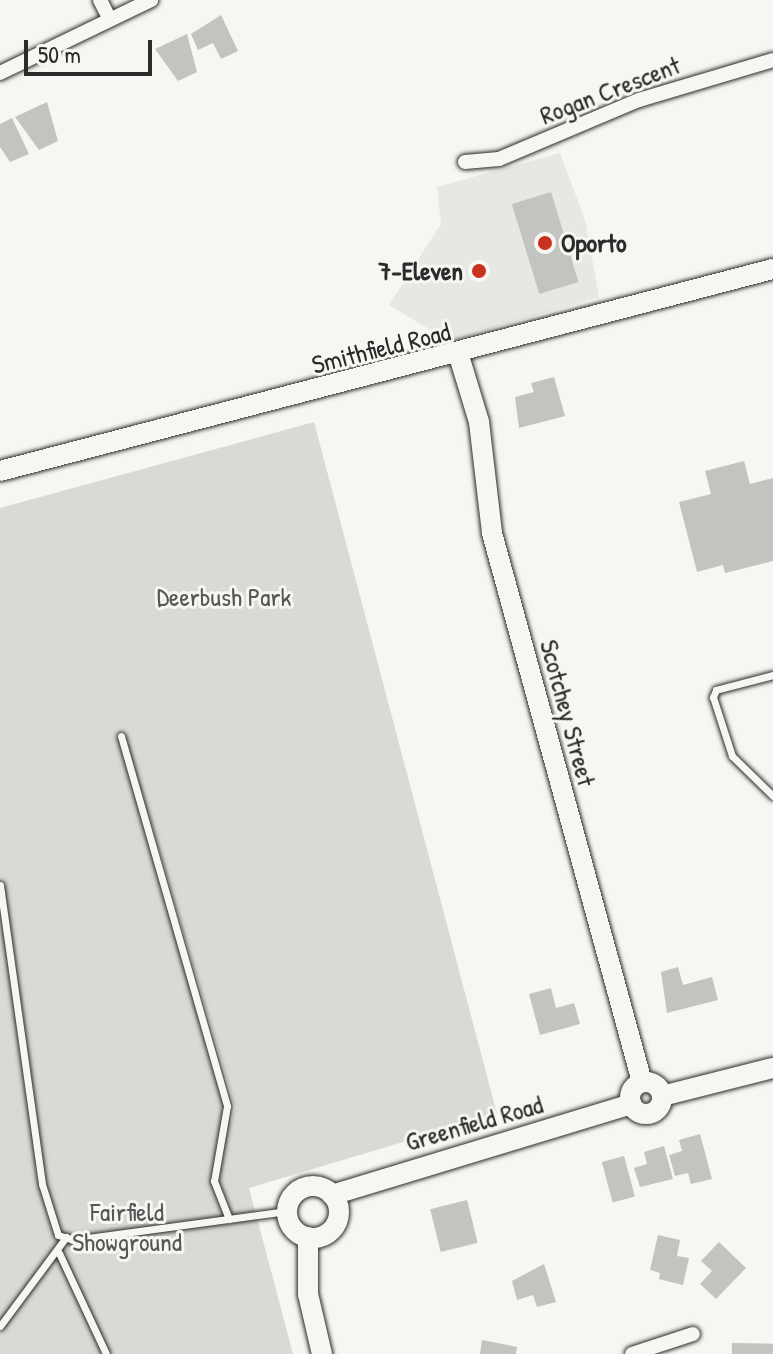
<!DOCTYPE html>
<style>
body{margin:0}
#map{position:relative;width:773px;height:1354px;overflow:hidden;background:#f6f6f2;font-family:"Patrick Hand",sans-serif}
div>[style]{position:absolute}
.built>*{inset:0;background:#e7e7e3}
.green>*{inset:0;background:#d9d9d5}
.building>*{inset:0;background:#c3c3c0;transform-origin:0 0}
.roads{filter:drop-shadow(0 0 2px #2b2b2b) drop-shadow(0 0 2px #2b2b2b)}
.lane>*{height:7px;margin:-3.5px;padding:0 3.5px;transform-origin:3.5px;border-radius:3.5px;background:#f6f6f2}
.street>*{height:14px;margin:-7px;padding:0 7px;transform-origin:7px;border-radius:7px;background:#f6f6f2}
.secondary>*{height:20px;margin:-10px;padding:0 10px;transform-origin:10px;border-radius:10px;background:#f6f6f2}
.secondary>.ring{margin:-10px;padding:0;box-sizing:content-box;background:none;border:20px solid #f6f6f2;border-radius:50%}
.dots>*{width:22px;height:22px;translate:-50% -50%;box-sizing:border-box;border:4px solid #f6f6f2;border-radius:50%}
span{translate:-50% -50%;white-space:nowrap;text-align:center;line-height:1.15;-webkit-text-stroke:6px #f6f6f2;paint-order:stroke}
.street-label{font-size:26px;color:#2b2b2b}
.poi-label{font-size:26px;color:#2b2b2b;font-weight:700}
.left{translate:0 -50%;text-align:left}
.right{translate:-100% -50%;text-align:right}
.park-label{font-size:26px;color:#565656}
.scale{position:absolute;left:24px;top:40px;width:128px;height:36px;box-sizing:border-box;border:4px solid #2b2b2b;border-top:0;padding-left:10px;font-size:24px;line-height:28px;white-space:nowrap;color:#2b2b2b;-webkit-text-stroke:6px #f6f6f2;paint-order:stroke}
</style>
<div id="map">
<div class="built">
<div style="clip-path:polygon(560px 153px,585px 220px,599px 297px,449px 341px,389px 305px,441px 224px,437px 187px)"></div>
</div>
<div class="green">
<div style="clip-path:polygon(evenodd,314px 422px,497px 1114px,249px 1188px,293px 1354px,0 1354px,0 508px,314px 422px,147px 808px,235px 1107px,231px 1123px,147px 809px,147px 808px)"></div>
</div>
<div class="building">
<div style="clip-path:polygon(221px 15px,238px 51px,221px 59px,213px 43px,198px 50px,191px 34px)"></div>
<div style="clip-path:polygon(187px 34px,197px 72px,178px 81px,155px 49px)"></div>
<div style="clip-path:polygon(47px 102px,58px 141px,39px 150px,15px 117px)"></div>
<div style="clip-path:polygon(12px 118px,29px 154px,10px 162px,0 147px,0 124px)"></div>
<div style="left:551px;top:192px;width:94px;height:41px;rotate:73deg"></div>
<div style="clip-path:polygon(554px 377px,565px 416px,519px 428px,515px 397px,534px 392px,531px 383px)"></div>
<div style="clip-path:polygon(744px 461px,750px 484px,773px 478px,773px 561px,725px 573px,723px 565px,697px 572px,679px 502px,711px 494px,705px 471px)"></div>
<div style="clip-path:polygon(678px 967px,683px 985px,712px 977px,718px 1000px,667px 1013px,661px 972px)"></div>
<div style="clip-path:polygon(551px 988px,556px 1008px,574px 1003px,580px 1024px,540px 1035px,529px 994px)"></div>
<div style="clip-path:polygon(700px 1134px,712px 1179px,691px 1184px,688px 1173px,675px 1176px,669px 1155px,682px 1151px,679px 1140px)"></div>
<div style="clip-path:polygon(664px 1146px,673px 1179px,640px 1187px,634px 1168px,647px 1164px,644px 1152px)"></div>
<div style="left:624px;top:1156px;width:42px;height:23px;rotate:75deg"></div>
<div style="left:467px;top:1200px;width:44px;height:38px;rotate:76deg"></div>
<div style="clip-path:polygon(658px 1235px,680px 1240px,677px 1256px,689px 1258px,683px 1285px,659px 1279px,660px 1273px,650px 1270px)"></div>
<div style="clip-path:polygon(719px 1242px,746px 1268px,716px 1299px,700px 1284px,712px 1271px,701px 1261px)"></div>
<div style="clip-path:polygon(544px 1264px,556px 1302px,537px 1307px,533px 1295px,517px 1300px,512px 1281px)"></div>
<div style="clip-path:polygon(482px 1340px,517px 1347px,516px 1354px,480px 1354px)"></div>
<div style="left:732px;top:1343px;width:41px;height:11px;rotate:1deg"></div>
</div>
<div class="roads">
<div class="lane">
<div style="left:773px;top:675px;width:59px;rotate:165.3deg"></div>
<div style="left:716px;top:690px;width:8px;rotate:113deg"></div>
<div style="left:713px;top:697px;width:62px;rotate:72.1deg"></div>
<div style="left:732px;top:756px;width:57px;rotate:44.3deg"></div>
<div style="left:121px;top:736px;width:385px;rotate:74deg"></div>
<div style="left:227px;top:1106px;width:76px;rotate:99.8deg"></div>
<div style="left:214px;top:1181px;width:41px;rotate:68.5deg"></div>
<div style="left:0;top:885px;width:302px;rotate:82deg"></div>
<div style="left:42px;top:1184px;width:53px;rotate:72.6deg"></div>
<div style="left:58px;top:1235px;width:16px;rotate:18deg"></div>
<div style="left:73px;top:1240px;width:216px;rotate:-7.7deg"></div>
<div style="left:59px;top:1253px;width:111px;rotate:65deg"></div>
<div style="left:0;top:1326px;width:111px;rotate:-53.4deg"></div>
</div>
<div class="street">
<div style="left:100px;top:0;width:22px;rotate:63deg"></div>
<div style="left:0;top:73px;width:168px;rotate:-25.8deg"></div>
<div style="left:465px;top:162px;width:34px;rotate:-5deg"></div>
<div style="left:499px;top:159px;width:152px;rotate:-22.9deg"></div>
<div style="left:639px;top:100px;width:140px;rotate:-16.6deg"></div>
<div style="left:632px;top:1354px;width:64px;rotate:-18.2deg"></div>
</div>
<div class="secondary">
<div style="left:459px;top:356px;width:69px;rotate:73.1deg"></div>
<div style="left:479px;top:422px;width:112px;rotate:83.3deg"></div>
<div style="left:492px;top:533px;width:569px;rotate:74.72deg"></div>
<div style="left:0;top:471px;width:799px;rotate:-14.65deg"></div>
<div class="ring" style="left:630px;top:1082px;width:12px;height:12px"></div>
<div style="left:662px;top:1096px;width:114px;rotate:-14.2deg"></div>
<div class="ring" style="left:287px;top:1186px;width:32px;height:32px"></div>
<div style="left:332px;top:1195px;width:313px;rotate:-16.9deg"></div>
<div style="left:308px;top:1237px;width:57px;rotate:90deg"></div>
<div style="left:308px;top:1294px;width:62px;rotate:76.9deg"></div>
</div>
</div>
<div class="dots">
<div style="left:545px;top:243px;background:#c8321e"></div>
<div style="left:479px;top:271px;background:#c8321e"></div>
</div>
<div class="street-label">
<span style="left:610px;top:90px;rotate:-21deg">Rogan Crescent</span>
<span style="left:381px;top:348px;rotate:-14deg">Smithfield Road</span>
<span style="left:568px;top:713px;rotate:75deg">Scotchey Street</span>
<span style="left:474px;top:1123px;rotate:-16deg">Greenfield Road</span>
</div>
<div class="poi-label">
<span class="left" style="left:561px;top:243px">Oporto</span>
<span class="right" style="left:463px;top:271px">7-Eleven</span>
</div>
<div class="park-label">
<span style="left:224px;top:597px">Deerbush Park</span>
<span style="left:127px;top:1227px">Fairfield<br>Showground</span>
</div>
<div class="scale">50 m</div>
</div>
